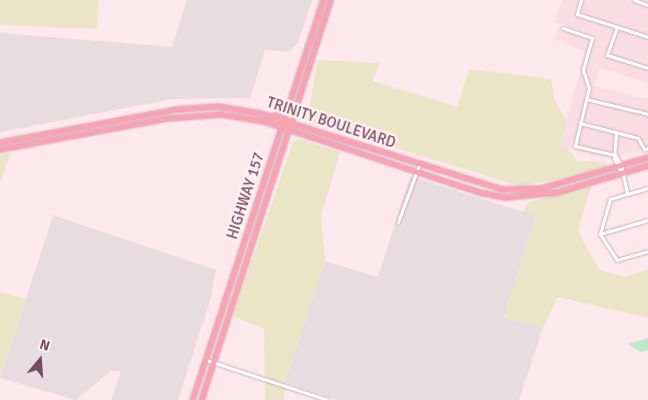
<!DOCTYPE html>
<style>
body{margin:0}
#map{position:relative;width:648px;height:400px;overflow:hidden;background:#fde9ed;font-family:Signika,sans-serif}
div>[style]{position:absolute}
.residential>*{inset:0;background:#fadde4}
.industrial>*{inset:0;background:#e9dce1}
.green>*{inset:0;background:#ebe4c7}
.water>*{inset:0;background:#bde7cb}
.roads{filter:drop-shadow(0 0 1px #cfaeba) drop-shadow(0 0 1px #cfaeba)}
.minor>*{height:3px;margin:-1.5px;padding:0 1.5px;transform-origin:1.5px;border-radius:1.5px;background:#fff}
.major>*{height:5px;margin:-2.5px;padding:0 2.5px;transform-origin:2.5px;border-radius:2.5px;background:#fba2b2}
span{translate:-50% -50%;white-space:nowrap;text-align:center;line-height:1.15;-webkit-text-stroke:5px #fff0f3;paint-order:stroke}
.street-label{font-size:15px;color:#784c60}
.north{position:absolute;left:15px;top:335px;width:50px;height:50px;-webkit-text-stroke:4px #fff0f3;paint-order:stroke;rotate:18deg;font-size:14px;font-weight:700;line-height:20px;text-align:center;color:#784c60}
.north::after{content:'';display:block;margin:auto;width:18px;height:22px;background:#784c60;clip-path:polygon(50% 0,100% 100%,50% 72%,0 100%)}
</style>
<div id="map">
<div class="residential">
<div style="clip-path:polygon(562px 0,648px 0,648px 83px,600px 68px,594px 86px,648px 99px,648px 149px,611px 158px,593px 156px,560px 144px,585px 52px,555px 39px,559px 26px,590px 34px,555px 22px)"></div>
</div>
<div class="industrial">
<div style="clip-path:polygon(187px 0,312px 0,298px 43px,289px 52px,265px 50px,250px 98px,173px 99px,0 132px,0 33px,172px 47px)"></div>
<div style="clip-path:polygon(410px 176px,536px 216px,504px 317px,543px 328px,519px 400px,338px 400px,285px 383px,325px 261px,378px 277px)"></div>
<div style="clip-path:polygon(53px 215px,216px 270px,210px 301px,178px 400px,111px 400px,121px 371px,111px 371px,76px 400px,0 378px)"></div>
</div>
<div class="green">
<div style="clip-path:polygon(0 0,99px 0,97px 29px,0 25px)"></div>
<div style="clip-path:polygon(318px 60px,380px 63px,373px 81px,457px 107px,469px 69px,551px 79px,555px 100px,567px 122px,560px 144px,567px 147px,577px 161px,605px 162px,607px 166px,560px 179px,520px 186px,307px 121px)"></div>
<div style="clip-path:polygon(299px 139px,340px 152px,321px 216px,325px 261px,285px 383px,284px 400px,265px 400px,264px 329px,233px 316px,293px 142px)"></div>
<div style="clip-path:polygon(11px 153px,0 183px,0 155px)"></div>
<div style="clip-path:polygon(591px 186px,578px 232px,600px 270px,625px 277px,648px 269px,648px 318px,558px 297px,543px 328px,504px 317px,536px 217px,523px 212px,529px 202px)"></div>
<div style="clip-path:polygon(0 292px,26px 299px,0 378px)"></div>
</div>
<div class="water">
<div style="clip-path:polygon(648px 338px,648px 350px,641px 352px,628px 344px)"></div>
</div>
<div class="roads">
<div class="minor">
<div style="left:581px;top:0;width:15px;rotate:106deg"></div>
<div style="left:577px;top:14px;width:75px;rotate:17.9deg"></div>
<div style="left:634px;top:0;width:15px;rotate:20deg"></div>
<div style="left:617px;top:27px;width:30px;rotate:110deg"></div>
<div style="left:607px;top:55px;width:43px;rotate:17.6deg"></div>
<div style="left:563px;top:28px;width:31px;rotate:19deg"></div>
<div style="left:592px;top:38px;width:33px;rotate:106deg"></div>
<div style="left:583px;top:70px;width:19px;rotate:72deg"></div>
<div style="left:589px;top:88px;width:60px;rotate:103.6deg"></div>
<div style="left:575px;top:146px;width:41px;rotate:12.7deg"></div>
<div style="left:586px;top:99px;width:64px;rotate:13.6deg"></div>
<div style="left:580px;top:123px;width:60px;rotate:14.5deg"></div>
<div style="left:638px;top:138px;width:13px;rotate:61deg"></div>
<div style="left:644px;top:149px;width:4px;rotate:-14deg"></div>
<div style="left:616px;top:132px;width:26px;rotate:94deg"></div>
<div style="left:614px;top:158px;width:16px;rotate:63deg"></div>
<div style="left:615px;top:155px;width:12px;rotate:59deg"></div>
<div style="left:621px;top:165px;width:30px;rotate:78deg"></div>
<div style="left:648px;top:188px;width:40px;rotate:164deg"></div>
<div style="left:610px;top:199px;width:36px;rotate:106deg"></div>
<div style="left:600px;top:234px;width:31px;rotate:57deg"></div>
<div style="left:617px;top:260px;width:32px;rotate:-16deg"></div>
<div style="left:398px;top:222px;width:61px;rotate:-69.8deg"></div>
<div style="left:600px;top:234px;width:50px;rotate:-16.3deg"></div>
<div style="left:206px;top:360px;width:128px;rotate:18.2deg"></div>
</div>
<div class="major">
<div style="left:273px;top:116px;width:18px;rotate:-34deg"></div>
<div style="left:0;top:142px;width:180px;rotate:-10.6deg"></div>
<div style="left:177px;top:109px;width:41px;rotate:-4.2deg"></div>
<div style="left:218px;top:106px;width:42px;rotate:9.7deg"></div>
<div style="left:259px;top:113px;width:254px;rotate:17.4deg"></div>
<div style="left:501px;top:189px;width:40px;rotate:-1.4deg"></div>
<div style="left:541px;top:188px;width:111px;rotate:-16.2deg"></div>
<div style="left:0;top:149px;width:171px;rotate:-10.5deg"></div>
<div style="left:168px;top:118px;width:52px;rotate:-4.4deg"></div>
<div style="left:220px;top:114px;width:44px;rotate:9.2deg"></div>
<div style="left:263px;top:121px;width:227px;rotate:18.2deg"></div>
<div style="left:479px;top:192px;width:26px;rotate:11deg"></div>
<div style="left:505px;top:197px;width:52px;rotate:-5.5deg"></div>
<div style="left:557px;top:192px;width:95px;rotate:-16.5deg"></div>
<div style="left:192px;top:400px;width:421px;rotate:-71.9deg"></div>
<div style="left:201px;top:400px;width:420px;rotate:-72.1deg"></div>
</div>
</div>
<div class="street-label">
<span style="left:331px;top:123px;rotate:18deg">TRINITY BOULEVARD</span>
<span style="left:246px;top:196px;rotate:-72deg">HIGHWAY 157</span>
</div>
<div class="north">N</div>
</div>
